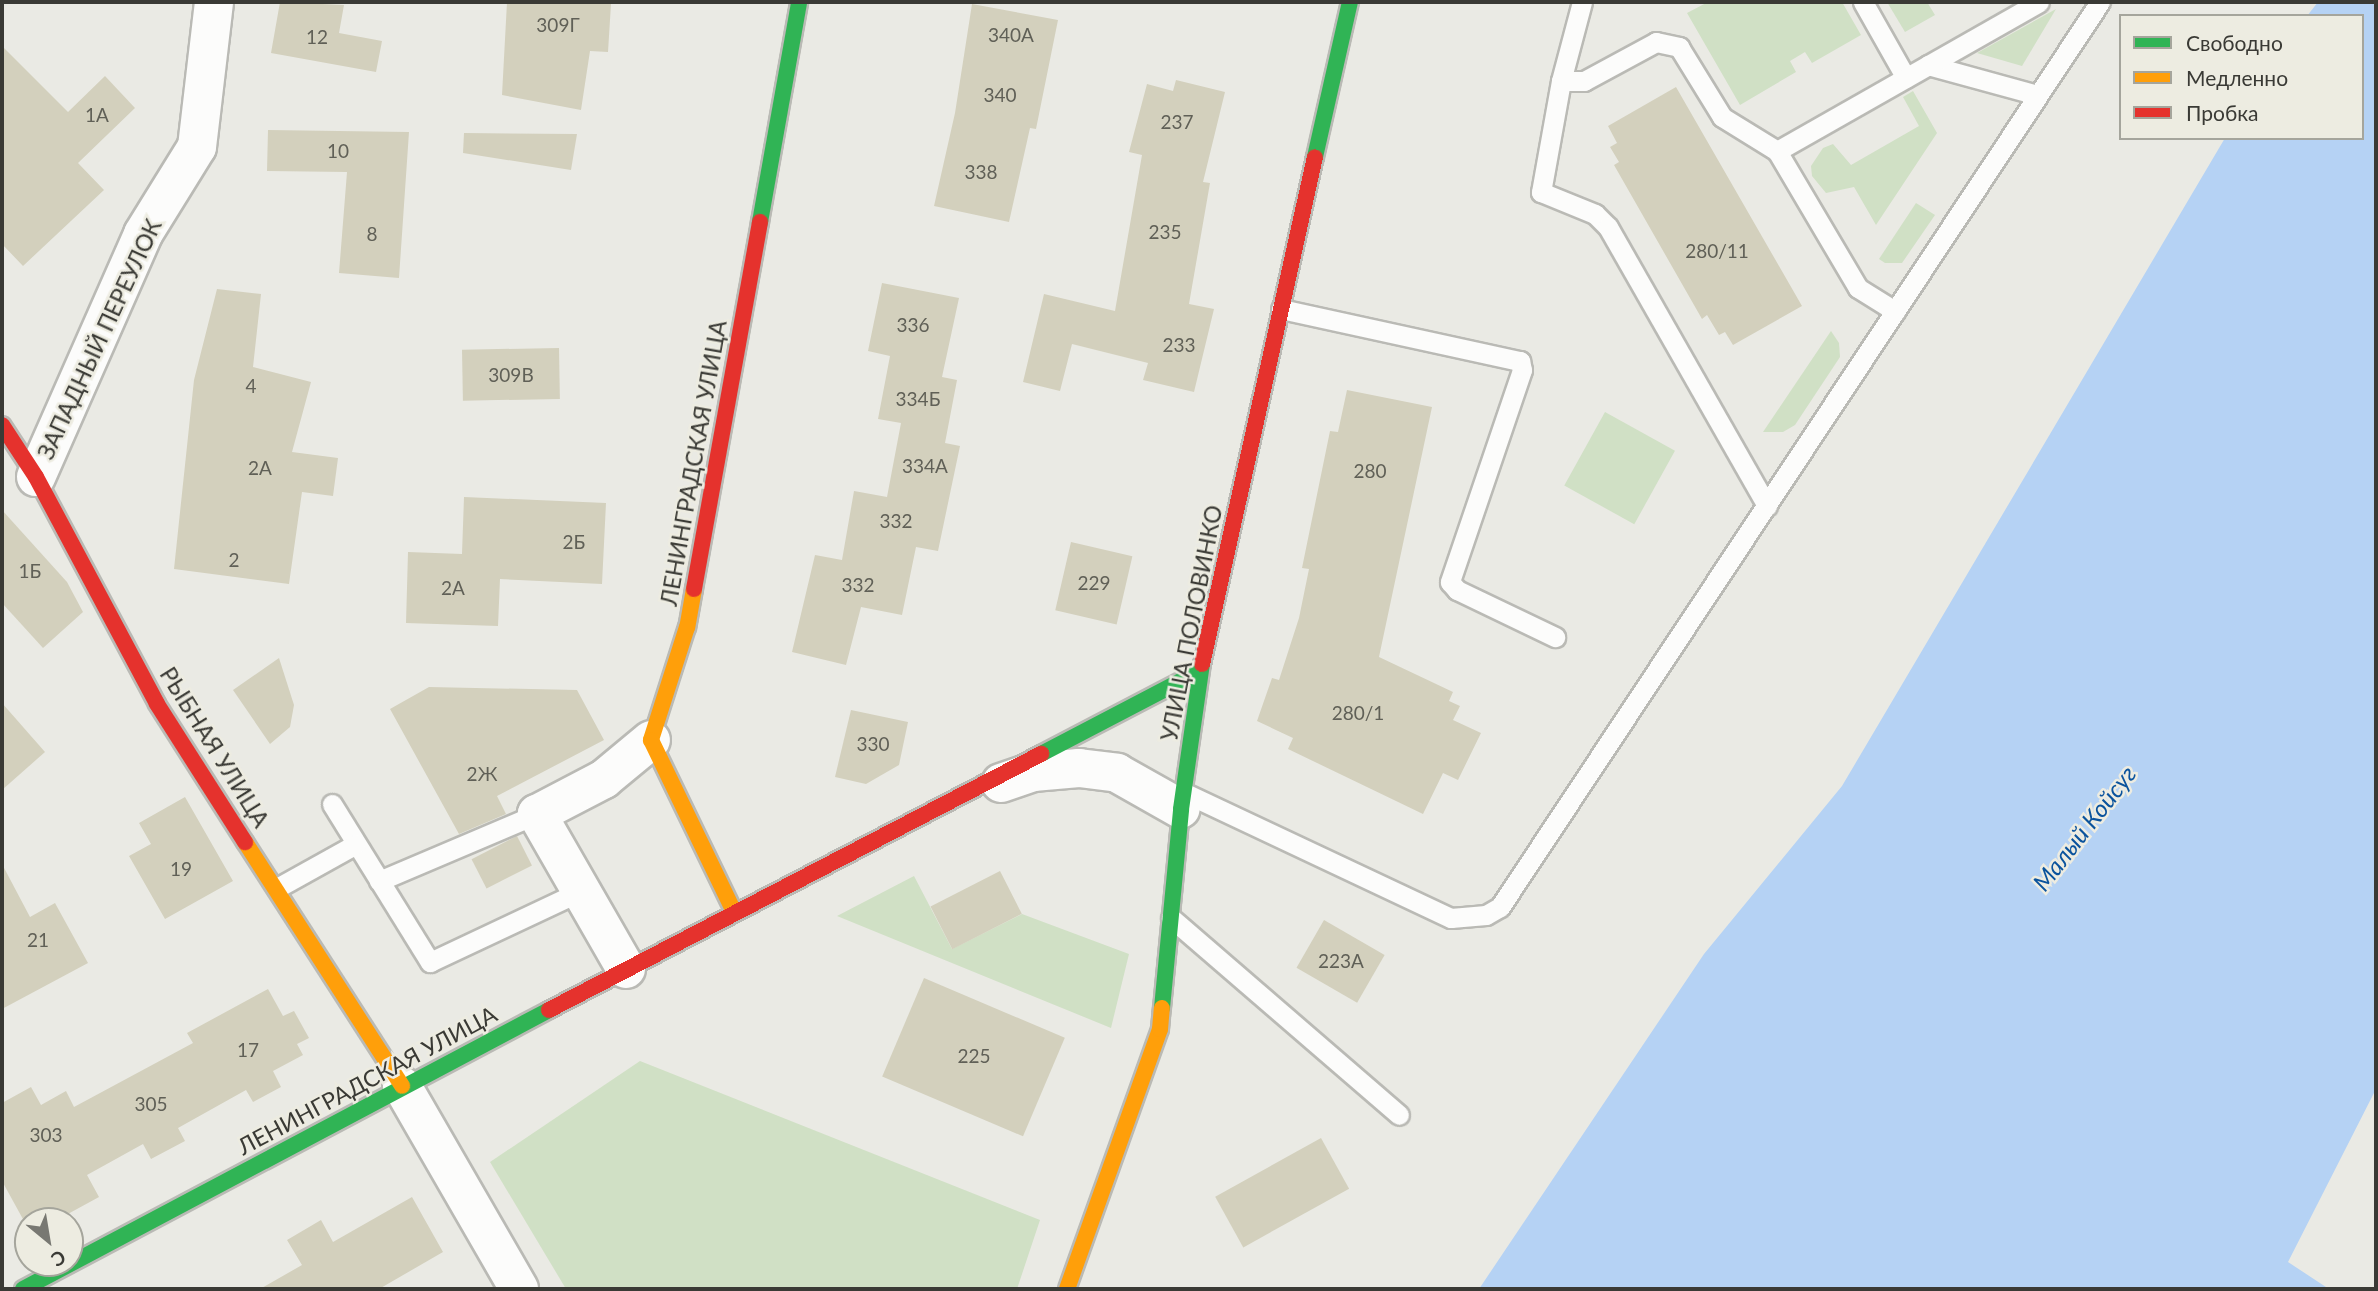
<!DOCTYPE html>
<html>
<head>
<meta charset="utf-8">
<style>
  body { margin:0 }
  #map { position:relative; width:2378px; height:1291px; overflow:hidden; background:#eaeae4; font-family:Lato,sans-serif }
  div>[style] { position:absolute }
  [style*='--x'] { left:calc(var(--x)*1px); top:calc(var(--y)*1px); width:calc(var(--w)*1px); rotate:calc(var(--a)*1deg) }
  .green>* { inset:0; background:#d0e0c5; transform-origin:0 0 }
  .water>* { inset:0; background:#b5d2f4 }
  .building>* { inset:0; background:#d3d0bd; transform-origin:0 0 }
  .roads { filter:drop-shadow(2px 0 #babab5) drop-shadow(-2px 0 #babab5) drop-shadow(0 2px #babab5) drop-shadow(0 -2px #babab5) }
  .lane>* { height:19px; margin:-9.5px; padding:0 9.5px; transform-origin:9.5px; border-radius:9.5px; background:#fcfcfb }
  .street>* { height:38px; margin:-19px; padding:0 19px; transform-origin:19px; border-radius:19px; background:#fcfcfb }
  .fast>* { height:16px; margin:-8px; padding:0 8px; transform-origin:8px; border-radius:8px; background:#30b455 }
  .slow>* { height:16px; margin:-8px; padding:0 8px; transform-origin:8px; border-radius:8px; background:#ff9f0a }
  .jam>* { height:16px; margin:-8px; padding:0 8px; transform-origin:8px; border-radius:8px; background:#e5322d }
  span { translate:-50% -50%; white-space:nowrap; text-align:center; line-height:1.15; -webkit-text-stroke:5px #edece1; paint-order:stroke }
  .number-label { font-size:19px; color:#606057 }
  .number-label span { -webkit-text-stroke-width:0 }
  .street-label { font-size:23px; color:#3a3a35 }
  .water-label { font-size:24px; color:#0a539d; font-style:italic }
  .frame { position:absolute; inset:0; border:4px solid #3a3a35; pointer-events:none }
  .legend { position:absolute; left:2119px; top:14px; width:245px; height:126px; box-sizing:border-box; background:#edece1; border:2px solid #a5a59c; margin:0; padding:9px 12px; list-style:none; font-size:21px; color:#3a3a35 }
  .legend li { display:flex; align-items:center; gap:14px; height:35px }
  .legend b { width:35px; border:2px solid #a5a59c }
  .north { position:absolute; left:14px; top:1207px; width:70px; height:70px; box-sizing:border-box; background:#edece1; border:2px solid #a5a59c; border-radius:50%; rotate:150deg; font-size:19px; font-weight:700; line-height:28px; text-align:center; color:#3a3a35 }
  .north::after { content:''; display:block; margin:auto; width:24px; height:32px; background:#787872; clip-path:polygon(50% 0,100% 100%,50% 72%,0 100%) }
</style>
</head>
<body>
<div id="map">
  <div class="green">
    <div style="clip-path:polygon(1708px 2px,1842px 2px,1861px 35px,1812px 63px,1805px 52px,1790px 61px,1796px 72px,1740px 105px,1687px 13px)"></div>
    <div style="clip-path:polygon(1887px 2px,1927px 2px,1935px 15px,1905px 32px)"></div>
    <div style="clip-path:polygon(2056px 9px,2022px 66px,1977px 53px)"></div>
    <div style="clip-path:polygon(1913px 91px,1937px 133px,1876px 225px,1854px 187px,1826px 193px,1812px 176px,1811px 166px,1823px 148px,1833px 144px,1851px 165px,1919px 126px,1903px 97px)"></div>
    <div style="clip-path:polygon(1916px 203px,1935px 215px,1902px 263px,1885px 263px,1879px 259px)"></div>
    <div style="clip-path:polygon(1831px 331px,1839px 343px,1840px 357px,1795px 425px,1783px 432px,1763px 432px)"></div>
    <div style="left:1605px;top:412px;width:80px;height:84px;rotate:29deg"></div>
    <div style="clip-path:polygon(914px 876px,952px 949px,1022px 914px,1129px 954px,1111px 1028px,837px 916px)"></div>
    <div style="clip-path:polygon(640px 1061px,1040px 1220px,1017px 1289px,566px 1289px,490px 1162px)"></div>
  </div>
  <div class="water">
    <div style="clip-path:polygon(2318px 2px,2376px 2px,2376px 1089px,2288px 1262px,2329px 1289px,1479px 1289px,1704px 954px,1842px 786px,2225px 138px,2362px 138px,2362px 16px,2307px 16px)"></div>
  </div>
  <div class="building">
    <div style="clip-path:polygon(280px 2px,344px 5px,339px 33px,382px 41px,376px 72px,271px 53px)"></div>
    <div style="clip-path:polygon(507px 2px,611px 4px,608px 52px,590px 51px,581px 110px,502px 95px)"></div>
    <div style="clip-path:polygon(972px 4px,1058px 20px,1036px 129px,1030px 128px,1009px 222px,934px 206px,955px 113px)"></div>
    <div style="clip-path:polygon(2px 46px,68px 112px,105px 76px,135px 108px,78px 163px,104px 190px,23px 266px,2px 244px)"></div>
    <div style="clip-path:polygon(1176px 80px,1225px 92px,1203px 182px,1210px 183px,1189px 304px,1214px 309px,1194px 392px,1143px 380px,1148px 363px,1072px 344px,1060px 391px,1023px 382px,1044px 294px,1115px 311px,1142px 155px,1129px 152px,1147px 84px,1173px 91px)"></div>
    <div style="clip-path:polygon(1676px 87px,1802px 306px,1733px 345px,1725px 332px,1719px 335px,1707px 315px,1702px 319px,1614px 165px,1619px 162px,1610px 147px,1617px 143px,1608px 126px)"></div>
    <div style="clip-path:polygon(268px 130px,409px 132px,399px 278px,339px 273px,347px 172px,267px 171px)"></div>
    <div style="clip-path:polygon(464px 133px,577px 134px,571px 170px,463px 153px)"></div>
    <div style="clip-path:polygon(882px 283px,959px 298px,942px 377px,957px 380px,945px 443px,960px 446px,938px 551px,916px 547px,902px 615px,861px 607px,846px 665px,792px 652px,815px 555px,842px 560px,854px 491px,887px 497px,901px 423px,878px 419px,890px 356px,868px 351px)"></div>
    <div style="clip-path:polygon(217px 289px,261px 294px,253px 367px,311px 382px,292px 452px,338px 458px,333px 496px,302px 492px,289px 584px,174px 569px,194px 380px)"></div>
    <div style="left:559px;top:348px;width:51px;height:97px;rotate:89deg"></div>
    <div style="clip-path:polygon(1347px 390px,1432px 407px,1379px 657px,1453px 692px,1449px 701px,1460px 706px,1453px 720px,1481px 733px,1458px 780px,1443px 773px,1423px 814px,1288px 749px,1293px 738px,1257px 721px,1272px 678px,1279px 680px,1299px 618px,1309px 569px,1302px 568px,1330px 431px,1338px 432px)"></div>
    <div style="clip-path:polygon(464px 497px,606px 503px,602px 584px,500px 579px,498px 626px,406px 623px,408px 552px,462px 554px)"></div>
    <div style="clip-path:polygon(2px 510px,67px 582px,83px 612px,43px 648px,2px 603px)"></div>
    <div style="left:1071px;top:542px;width:63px;height:70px;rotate:13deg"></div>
    <div style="clip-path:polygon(279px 658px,294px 705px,290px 727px,270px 744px,233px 690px)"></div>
    <div style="clip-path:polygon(429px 687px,577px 690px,604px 740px,497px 796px,506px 814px,459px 834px,390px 709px)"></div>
    <div style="clip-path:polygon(2px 703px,45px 752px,2px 790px)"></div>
    <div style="clip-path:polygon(851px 710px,908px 722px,899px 765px,866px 784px,835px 777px)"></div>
    <div style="clip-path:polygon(185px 797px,233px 881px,165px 919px,129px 856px,151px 844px,139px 823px)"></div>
    <div style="left:517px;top:836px;width:33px;height:51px;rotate:63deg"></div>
    <div style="clip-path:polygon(2px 864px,30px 917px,55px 903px,88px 963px,2px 1009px)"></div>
    <div style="left:1000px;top:871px;width:48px;height:78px;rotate:63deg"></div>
    <div style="left:1324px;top:920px;width:70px;height:55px;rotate:30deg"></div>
    <div style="left:924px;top:978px;width:153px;height:107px;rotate:23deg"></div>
    <div style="clip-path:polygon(268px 989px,283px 1016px,294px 1011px,309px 1038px,297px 1044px,303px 1055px,273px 1071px,281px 1087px,253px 1102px,246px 1090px,178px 1128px,185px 1141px,151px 1159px,143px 1144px,87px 1175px,99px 1197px,55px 1221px,24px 1221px,2px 1181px,2px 1103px,31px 1087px,41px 1105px,66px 1091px,74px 1107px,193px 1043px,187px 1033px)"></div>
    <div style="left:1321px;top:1138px;width:58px;height:121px;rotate:61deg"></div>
    <div style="clip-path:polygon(412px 1197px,443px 1252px,379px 1289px,260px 1289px,302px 1265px,287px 1240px,321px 1220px,333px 1242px)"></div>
  </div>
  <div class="roads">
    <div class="lane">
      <div style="--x:1582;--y:2;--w:82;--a:104.9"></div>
      <div style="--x:1561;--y:81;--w:113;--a:100.2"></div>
      <div style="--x:1541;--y:192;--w:58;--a:22.2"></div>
      <div style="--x:1595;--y:214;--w:18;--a:45"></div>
      <div style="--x:1608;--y:227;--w:321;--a:60.3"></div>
      <div style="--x:1863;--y:2;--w:87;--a:60.5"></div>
      <div style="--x:1928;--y:65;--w:114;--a:15.3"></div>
      <div style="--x:1561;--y:81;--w:23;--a:0"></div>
      <div style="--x:1584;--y:81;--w:82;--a:-28.4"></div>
      <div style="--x:1656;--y:42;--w:24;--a:12"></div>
      <div style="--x:1679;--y:47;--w:82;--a:58.4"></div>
      <div style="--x:1722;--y:117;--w:65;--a:31.7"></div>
      <div style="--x:1777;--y:151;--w:159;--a:59.4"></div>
      <div style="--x:1858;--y:288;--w:44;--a:31.9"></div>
      <div style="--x:1777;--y:151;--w:301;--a:-29.6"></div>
      <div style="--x:1281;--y:309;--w:245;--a:12.3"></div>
      <div style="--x:1520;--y:361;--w:9;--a:77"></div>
      <div style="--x:1522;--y:370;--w:224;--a:108.8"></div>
      <div style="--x:1450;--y:582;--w:11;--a:49"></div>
      <div style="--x:1457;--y:590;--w:109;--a:25.6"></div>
      <div style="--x:1183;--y:792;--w:296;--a:25.2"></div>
      <div style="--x:1451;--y:918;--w:35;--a:-5"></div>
      <div style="--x:1486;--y:915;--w:16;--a:-30"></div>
      <div style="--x:1500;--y:907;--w:1086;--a:-56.46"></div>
      <div style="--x:332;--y:804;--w:186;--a:58.2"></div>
      <div style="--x:430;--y:962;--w:167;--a:-25.2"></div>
      <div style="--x:379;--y:881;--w:172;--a:-23"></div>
      <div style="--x:277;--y:888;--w:90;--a:-29.1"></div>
      <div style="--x:1171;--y:918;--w:301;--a:40.8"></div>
    </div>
    <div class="street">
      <div style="--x:36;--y:477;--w:266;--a:-66.2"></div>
      <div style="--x:143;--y:234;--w:102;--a:-58.2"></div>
      <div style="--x:197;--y:147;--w:146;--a:-83.3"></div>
      <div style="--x:1001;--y:783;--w:34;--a:-19"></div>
      <div style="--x:1033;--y:772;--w:46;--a:-5"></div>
      <div style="--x:1079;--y:768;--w:38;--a:7"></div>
      <div style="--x:1117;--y:773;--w:73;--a:29.4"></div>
      <div style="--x:626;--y:969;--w:179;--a:-119.9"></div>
      <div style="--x:537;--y:814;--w:76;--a:-27.6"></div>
      <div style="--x:604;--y:779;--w:61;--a:-39.7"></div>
      <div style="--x:402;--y:1086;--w:234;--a:60"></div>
    </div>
    <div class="fast">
      <div style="--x:1315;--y:157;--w:159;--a:-77.3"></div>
      <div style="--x:760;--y:222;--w:223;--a:-79.9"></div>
      <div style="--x:1041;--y:754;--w:179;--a:-27.6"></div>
      <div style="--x:1162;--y:1008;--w:200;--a:-84.5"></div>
      <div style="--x:1181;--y:809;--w:147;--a:-81.8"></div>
      <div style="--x:23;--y:1289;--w:595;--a:-27.94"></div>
    </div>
    <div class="slow">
      <div style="--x:694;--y:589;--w:39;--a:100"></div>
      <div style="--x:687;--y:627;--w:119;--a:107.7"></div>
      <div style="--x:651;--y:740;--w:191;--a:64.2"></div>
      <div style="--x:245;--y:842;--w:290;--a:57.2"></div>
      <div style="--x:1067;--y:1289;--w:276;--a:-70.3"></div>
      <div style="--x:1160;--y:1029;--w:21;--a:-85"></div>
    </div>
    <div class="jam">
      <div style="--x:2;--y:425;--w:62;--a:56.8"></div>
      <div style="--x:36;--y:477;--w:257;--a:61.9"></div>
      <div style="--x:157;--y:704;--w:164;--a:57.5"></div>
      <div style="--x:694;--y:589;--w:373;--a:-79.8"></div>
      <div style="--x:1202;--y:664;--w:519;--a:-77.44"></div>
      <div style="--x:549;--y:1010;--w:555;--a:-27.49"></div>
    </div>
  </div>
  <div class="number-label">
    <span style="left:558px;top:25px">309Г</span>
    <span style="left:1011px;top:35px">340А</span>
    <span style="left:317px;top:37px">12</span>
    <span style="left:1000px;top:95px">340</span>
    <span style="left:97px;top:115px">1А</span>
    <span style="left:1177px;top:122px">237</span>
    <span style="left:338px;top:151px">10</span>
    <span style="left:981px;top:172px">338</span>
    <span style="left:1165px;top:232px">235</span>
    <span style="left:372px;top:234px">8</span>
    <span style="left:1717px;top:251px">280/11</span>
    <span style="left:913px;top:325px">336</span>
    <span style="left:1179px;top:345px">233</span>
    <span style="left:511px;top:375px">309В</span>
    <span style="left:251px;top:386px">4</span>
    <span style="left:918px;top:399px">334Б</span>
    <span style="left:925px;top:466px">334А</span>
    <span style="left:260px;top:468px">2А</span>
    <span style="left:1370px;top:471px">280</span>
    <span style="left:896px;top:521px">332</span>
    <span style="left:574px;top:542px">2Б</span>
    <span style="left:234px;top:560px">2</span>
    <span style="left:30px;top:571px">1Б</span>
    <span style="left:1094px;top:583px">229</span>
    <span style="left:858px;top:585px">332</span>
    <span style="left:453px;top:588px">2А</span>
    <span style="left:1358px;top:713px">280/1</span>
    <span style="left:873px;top:744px">330</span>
    <span style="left:482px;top:774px">2Ж</span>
    <span style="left:181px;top:869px">19</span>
    <span style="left:38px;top:940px">21</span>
    <span style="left:1341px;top:961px">223А</span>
    <span style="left:248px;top:1050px">17</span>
    <span style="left:974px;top:1056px">225</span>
    <span style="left:151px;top:1104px">305</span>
    <span style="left:46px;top:1135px">303</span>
  </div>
  <div class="street-label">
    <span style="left:99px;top:339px;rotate:-65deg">ЗАПАДНЫЙ ПЕРЕУЛОК</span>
    <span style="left:693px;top:463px;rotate:-80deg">ЛЕНИНГРАДСКАЯ УЛИЦА</span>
    <span style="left:1191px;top:623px;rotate:-79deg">УЛИЦА ПОЛОВИНКО</span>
    <span style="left:215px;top:747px;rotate:58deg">РЫБНАЯ УЛИЦА</span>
    <span style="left:367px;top:1080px;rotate:-28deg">ЛЕНИНГРАДСКАЯ УЛИЦА</span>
  </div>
  <div class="water-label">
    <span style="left:2084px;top:828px;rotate:-52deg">Малый Койсуг</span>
  </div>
  <div class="frame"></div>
  <ul class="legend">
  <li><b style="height:9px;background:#30b455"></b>Свободно</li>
  <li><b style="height:9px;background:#ff9f0a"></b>Медленно</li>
  <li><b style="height:9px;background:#e5322d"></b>Пробка</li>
  </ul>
  <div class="north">С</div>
</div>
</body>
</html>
